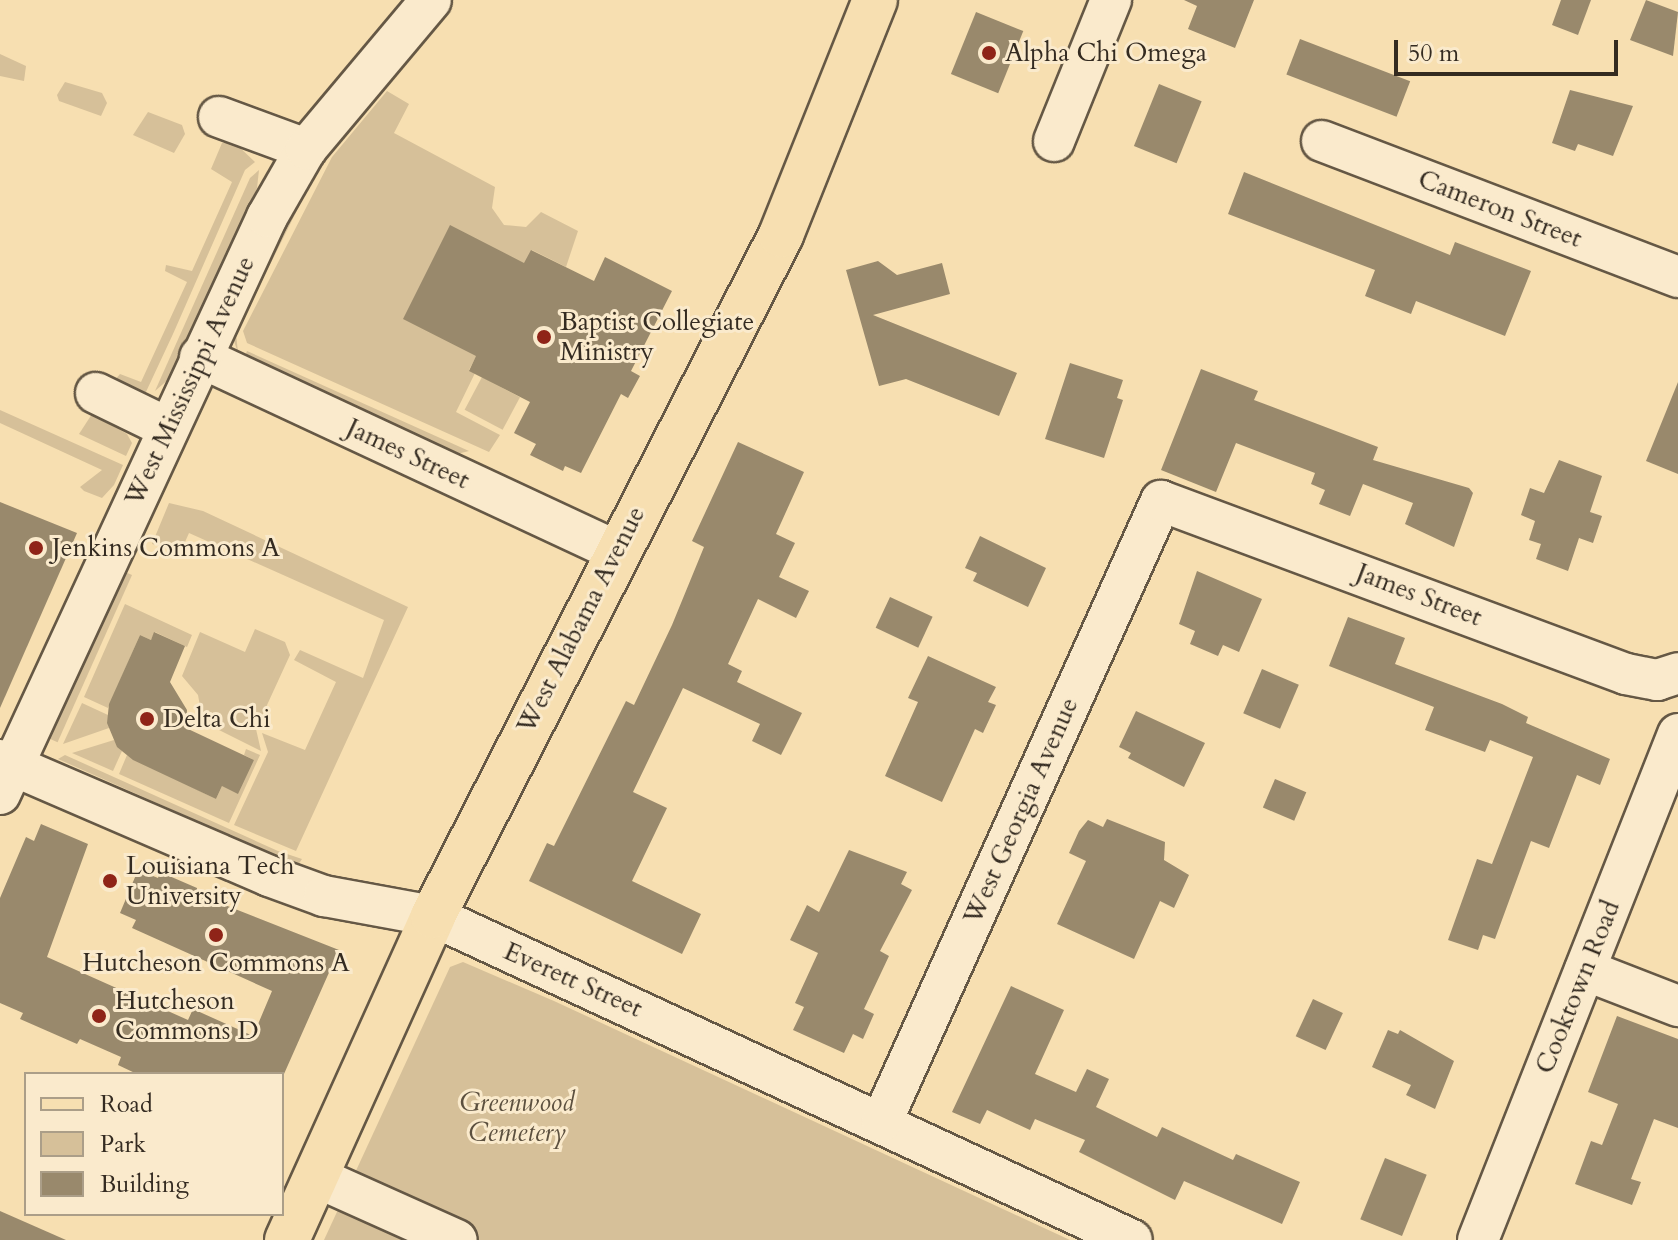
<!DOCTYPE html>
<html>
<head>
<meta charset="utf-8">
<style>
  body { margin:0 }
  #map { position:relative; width:1678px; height:1240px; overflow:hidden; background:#f7dfb1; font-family:Cardo,serif }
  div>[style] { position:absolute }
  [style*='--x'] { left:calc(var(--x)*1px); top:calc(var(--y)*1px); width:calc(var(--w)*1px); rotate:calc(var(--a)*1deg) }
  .green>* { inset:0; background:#d6c099; transform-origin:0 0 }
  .building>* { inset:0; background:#99896c; transform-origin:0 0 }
  .roads { filter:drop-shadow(2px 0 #655845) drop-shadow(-2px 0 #655845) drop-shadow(0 2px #655845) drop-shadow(0 -2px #655845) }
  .minor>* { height:40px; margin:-20px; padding:0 20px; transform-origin:20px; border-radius:20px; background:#faeacc }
  .major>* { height:44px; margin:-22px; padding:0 22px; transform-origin:22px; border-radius:22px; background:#f7dfb1 }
  .dots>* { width:22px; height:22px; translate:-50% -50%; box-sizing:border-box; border:4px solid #faeacc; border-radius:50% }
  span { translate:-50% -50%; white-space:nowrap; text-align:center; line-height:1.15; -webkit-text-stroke:6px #faeacc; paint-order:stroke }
  .poi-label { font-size:26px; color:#342b21 }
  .left { translate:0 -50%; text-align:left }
  .street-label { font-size:26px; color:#342b21 }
  .park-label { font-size:26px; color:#5c503f; font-style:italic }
  .legend { position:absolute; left:24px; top:1072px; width:260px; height:144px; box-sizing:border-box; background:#faeacc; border:2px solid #ab9e88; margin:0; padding:10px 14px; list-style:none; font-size:24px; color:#342b21 }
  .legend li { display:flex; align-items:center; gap:16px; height:40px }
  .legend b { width:40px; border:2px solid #ab9e88 }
  .scale { position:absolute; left:1394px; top:40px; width:224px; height:36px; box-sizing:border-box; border:4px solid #342b21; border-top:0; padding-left:10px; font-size:24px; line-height:28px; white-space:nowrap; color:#342b21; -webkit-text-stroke:6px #faeacc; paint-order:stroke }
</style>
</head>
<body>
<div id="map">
  <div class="green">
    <div style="clip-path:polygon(0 54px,26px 66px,24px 81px,0 76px)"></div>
    <div style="clip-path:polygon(65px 82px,102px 93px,107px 103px,101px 116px,59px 101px,57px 95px)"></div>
    <div style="clip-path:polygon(387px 91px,409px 104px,394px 133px,495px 187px,492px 208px,504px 225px,526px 227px,541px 212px,578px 231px,566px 267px,532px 250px,469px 370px,475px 373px,456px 412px,500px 435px,489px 452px,247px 343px,243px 331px,332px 157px)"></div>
    <div style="clip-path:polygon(148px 112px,182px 125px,185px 134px,174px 153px,133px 135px)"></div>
    <div style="clip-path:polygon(222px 143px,235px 143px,255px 162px,245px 170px,173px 334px,145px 394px,139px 395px,114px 381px,120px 374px,141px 382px,187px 282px,165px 271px,166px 265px,192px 271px,232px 182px,211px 169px)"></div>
    <div style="clip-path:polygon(325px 154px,236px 333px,238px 353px,232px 335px,267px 255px)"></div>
    <div style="clip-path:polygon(259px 170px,257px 188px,192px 333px,170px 378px,155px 391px,250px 178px)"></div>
    <div style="clip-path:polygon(247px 351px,469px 451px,449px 456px,244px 359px)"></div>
    <div style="left:482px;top:377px;width:43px;height:37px;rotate:28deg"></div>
    <div style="clip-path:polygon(0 410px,123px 465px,114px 485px,102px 498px,84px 491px,80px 487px,102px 470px,0 423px)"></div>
    <div style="clip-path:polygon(92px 414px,127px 434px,132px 443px,126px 456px,79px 434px)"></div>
    <div style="clip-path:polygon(169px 503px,203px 511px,408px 607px,296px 851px,234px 825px,268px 752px,262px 733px,305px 750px,336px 682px,294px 660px,300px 650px,363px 678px,384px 620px,189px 533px,181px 551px,152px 544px)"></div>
    <div style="left:132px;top:575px;width:183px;height:13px;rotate:114deg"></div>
    <div style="clip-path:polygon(125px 604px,192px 635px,187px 647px,155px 632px,151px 640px,140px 635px,108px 708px,84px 697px)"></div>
    <div style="clip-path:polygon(255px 629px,285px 642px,290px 655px,256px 729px,261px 751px,217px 729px,204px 729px,198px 695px,182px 676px,200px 632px,245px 652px)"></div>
    <div style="clip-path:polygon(82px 703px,108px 715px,109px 728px,63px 744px)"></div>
    <div style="clip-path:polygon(114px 740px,122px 751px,113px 771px,72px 753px)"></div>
    <div style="clip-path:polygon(246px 749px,260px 755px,229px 823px,119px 774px,127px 755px,216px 799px,222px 786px,254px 760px,244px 755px)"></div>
    <div style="clip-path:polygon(65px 755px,278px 851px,302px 859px,298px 865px,283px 859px,58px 759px)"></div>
    <div style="clip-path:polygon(463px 962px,554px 1001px,1070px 1240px,324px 1240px,450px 967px)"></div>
  </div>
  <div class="building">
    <div style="clip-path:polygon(1184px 0,1254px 0,1235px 48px,1188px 29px,1197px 6px)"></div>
    <div style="clip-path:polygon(1561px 0,1591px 0,1578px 35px,1552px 25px)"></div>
    <div style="clip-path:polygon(1646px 0,1678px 12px,1673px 56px,1630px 40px)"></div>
    <div style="left:976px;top:12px;width:51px;height:67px;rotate:22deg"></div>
    <div style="left:1300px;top:39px;width:118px;height:38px;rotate:21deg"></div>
    <div style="left:1159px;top:84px;width:46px;height:67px;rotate:22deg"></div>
    <div style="clip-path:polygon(1570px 90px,1633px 106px,1613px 156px,1578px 144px,1575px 151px,1552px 143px)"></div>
    <div style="clip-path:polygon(1244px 172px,1450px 255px,1455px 242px,1531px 271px,1505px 336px,1416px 301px,1411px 314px,1365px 296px,1375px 270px,1228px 214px)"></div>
    <div style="clip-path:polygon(450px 225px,524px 263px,531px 250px,594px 281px,605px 257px,672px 291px,631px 371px,640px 376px,628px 398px,621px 394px,581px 473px,565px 466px,563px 471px,530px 455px,536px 444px,514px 433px,530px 402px,469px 371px,476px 356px,403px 319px)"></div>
    <div style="clip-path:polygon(878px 261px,897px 275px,942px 263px,950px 294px,873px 315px,1017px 373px,999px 416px,906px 379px,879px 386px,846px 270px)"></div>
    <div style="clip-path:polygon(1070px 363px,1123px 380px,1117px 398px,1123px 400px,1104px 458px,1045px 439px)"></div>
    <div style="clip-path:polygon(1201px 369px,1258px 391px,1254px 400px,1378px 447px,1373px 460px,1469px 488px,1473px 493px,1454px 547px,1405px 524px,1413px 503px,1363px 484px,1350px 516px,1319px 504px,1325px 490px,1311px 484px,1315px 473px,1236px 443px,1216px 492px,1161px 470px)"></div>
    <div style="clip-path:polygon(1678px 382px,1678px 474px,1646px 461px)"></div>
    <div style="clip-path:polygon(738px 442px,804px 472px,776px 534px,795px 543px,779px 577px,809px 591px,796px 618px,758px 599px,728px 664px,742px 671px,737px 682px,802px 713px,781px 755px,752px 741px,760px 724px,683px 688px,633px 792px,667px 808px,632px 881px,701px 914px,682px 954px,529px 881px,547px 843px,554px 846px,626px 701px,634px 705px,672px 625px,704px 547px,692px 541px)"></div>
    <div style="clip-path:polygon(1559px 460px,1602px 476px,1590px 512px,1602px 516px,1593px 543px,1579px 538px,1568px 571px,1536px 559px,1541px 544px,1529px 540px,1535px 521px,1521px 515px,1530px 488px,1544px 493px)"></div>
    <div style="clip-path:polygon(0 502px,77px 533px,0 708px)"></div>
    <div style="clip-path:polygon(980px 536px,1046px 568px,1028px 607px,973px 581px,977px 573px,965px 568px)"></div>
    <div style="clip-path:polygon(1197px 571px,1262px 599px,1239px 652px,1223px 645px,1218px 656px,1190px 644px,1195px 631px,1179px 624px)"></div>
    <div style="left:890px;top:597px;width:47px;height:34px;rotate:25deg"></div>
    <div style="clip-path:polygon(1348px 617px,1405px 638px,1395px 664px,1502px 704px,1528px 717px,1526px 723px,1610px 759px,1600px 785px,1577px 775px,1549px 848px,1531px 841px,1495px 939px,1483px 935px,1478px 950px,1448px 940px,1477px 859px,1492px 864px,1533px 757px,1490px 740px,1485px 752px,1425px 730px,1434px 707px,1329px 666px)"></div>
    <div style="clip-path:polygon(154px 632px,185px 646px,170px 682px,187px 710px,186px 728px,254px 760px,238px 794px,222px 786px,216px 799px,133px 760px,117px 747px,107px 723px,109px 704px,140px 635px,151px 640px)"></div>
    <div style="clip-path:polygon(928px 656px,996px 687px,988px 702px,996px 705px,983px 733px,975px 729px,942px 802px,885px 776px,918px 702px,908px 698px)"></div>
    <div style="left:1262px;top:669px;width:40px;height:48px;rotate:23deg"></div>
    <div style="clip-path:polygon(1136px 711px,1205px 743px,1184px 787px,1128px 758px,1131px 753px,1119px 747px)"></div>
    <div style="left:1275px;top:779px;width:34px;height:31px;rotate:23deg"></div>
    <div style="clip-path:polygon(1107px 819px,1165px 842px,1164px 860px,1189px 875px,1174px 908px,1160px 901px,1134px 959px,1057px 924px,1086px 861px,1069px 853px,1079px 831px,1088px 820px,1103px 827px)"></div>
    <div style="clip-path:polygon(41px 824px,88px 844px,47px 957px,188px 1020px,193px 1009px,253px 1036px,272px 991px,132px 928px,136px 920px,120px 913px,138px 870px,158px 878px,160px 872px,197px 888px,197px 894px,339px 950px,284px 1074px,137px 1074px,118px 1065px,121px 1057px,80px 1039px,77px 1044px,20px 1019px,23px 1013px,0 1003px,0 898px,26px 837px,34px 841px)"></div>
    <div style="clip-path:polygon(849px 850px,907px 872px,901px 884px,912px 890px,880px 951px,889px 956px,864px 1009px,874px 1014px,863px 1039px,853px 1034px,844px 1053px,793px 1030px,804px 1007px,795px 1003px,818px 953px,790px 940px,807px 905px,819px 912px)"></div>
    <div style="clip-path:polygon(1011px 986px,1064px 1010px,1035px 1074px,1076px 1092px,1087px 1069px,1109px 1079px,1096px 1107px,1157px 1137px,1162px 1127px,1233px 1160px,1236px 1154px,1300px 1182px,1282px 1224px,1184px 1181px,1175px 1200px,1079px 1152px,1085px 1140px,1035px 1119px,1030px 1130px,987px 1110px,980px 1124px,952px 1112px)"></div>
    <div style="left:1313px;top:999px;width:33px;height:41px;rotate:25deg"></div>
    <div style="clip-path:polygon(1617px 1016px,1678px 1039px,1678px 1128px,1654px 1119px,1631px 1179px,1641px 1182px,1632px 1205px,1575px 1184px,1591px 1141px,1602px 1145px,1618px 1104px,1588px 1092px)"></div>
    <div style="clip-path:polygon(1388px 1030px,1398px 1034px,1400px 1030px,1454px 1061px,1435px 1109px,1406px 1095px,1411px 1085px,1372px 1067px)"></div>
    <div style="left:1385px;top:1158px;width:45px;height:66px;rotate:22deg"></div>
    <div style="clip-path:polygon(0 1211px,66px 1240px,0 1240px)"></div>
  </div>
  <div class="roads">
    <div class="minor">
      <div style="--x:219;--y:117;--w:93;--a:20.2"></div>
      <div style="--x:1054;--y:141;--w:152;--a:-68"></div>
      <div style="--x:1322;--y:141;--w:381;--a:20.9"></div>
      <div style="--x:200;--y:357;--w:459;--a:25"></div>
      <div style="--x:96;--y:393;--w:80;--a:25.9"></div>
      <div style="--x:0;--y:760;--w:293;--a:23.3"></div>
      <div style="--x:269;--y:876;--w:59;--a:20"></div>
      <div style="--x:324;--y:896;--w:111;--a:10.4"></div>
      <div style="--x:433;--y:916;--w:770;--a:24.87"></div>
      <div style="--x:0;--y:794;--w:636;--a:-65.17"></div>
      <div style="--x:267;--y:217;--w:78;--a:-60.2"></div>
      <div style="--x:306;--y:149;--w:194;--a:-50"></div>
      <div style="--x:1585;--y:970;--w:100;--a:21.2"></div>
      <div style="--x:882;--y:1121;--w:680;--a:-65.77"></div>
      <div style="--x:1161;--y:501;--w:496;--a:20.4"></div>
      <div style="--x:1626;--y:674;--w:32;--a:11"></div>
      <div style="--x:1657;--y:680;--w:22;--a:-18"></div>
      <div style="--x:316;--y:1177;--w:154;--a:24.1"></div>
      <div style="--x:1478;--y:1240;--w:544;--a:-68.43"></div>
    </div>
    <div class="major">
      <div style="--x:287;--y:1240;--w:355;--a:-65.7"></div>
      <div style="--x:433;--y:916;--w:765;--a:-62.93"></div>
      <div style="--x:781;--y:235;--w:253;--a:-68.2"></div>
    </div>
  </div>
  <div class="dots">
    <div style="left:989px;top:53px;background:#8f2418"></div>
    <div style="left:544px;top:337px;background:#8f2418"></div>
    <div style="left:36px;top:548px;background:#8f2418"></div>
    <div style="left:147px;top:719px;background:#8f2418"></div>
    <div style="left:110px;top:881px;background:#8f2418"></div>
    <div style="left:216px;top:935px;background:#8f2418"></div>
    <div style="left:99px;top:1016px;background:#8f2418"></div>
  </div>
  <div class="poi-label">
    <span class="left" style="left:1005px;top:53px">Alpha Chi Omega</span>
    <span class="left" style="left:560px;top:337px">Baptist Collegiate<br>Ministry</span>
    <span class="left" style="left:52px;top:548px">Jenkins Commons A</span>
    <span class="left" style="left:163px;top:719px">Delta Chi</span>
    <span class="left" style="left:126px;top:881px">Louisiana Tech<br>University</span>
    <span style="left:216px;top:963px">Hutcheson Commons A</span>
    <span class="left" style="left:115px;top:1016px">Hutcheson<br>Commons D</span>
  </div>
  <div class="street-label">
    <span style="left:1500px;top:209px;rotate:21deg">Cameron Street</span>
    <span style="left:190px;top:381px;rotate:-65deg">West Mississippi Avenue</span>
    <span style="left:408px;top:454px;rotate:25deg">James Street</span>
    <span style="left:1419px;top:595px;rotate:21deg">James Street</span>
    <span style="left:581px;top:620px;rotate:-63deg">West Alabama Avenue</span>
    <span style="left:1021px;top:811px;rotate:-66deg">West Georgia Avenue</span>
    <span style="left:573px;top:980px;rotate:24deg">Everett Street</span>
    <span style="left:1578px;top:987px;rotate:-68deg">Cooktown Road</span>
  </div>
  <div class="park-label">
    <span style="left:517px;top:1118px">Greenwood<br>Cemetery</span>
  </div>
  <ul class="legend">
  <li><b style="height:10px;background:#f7dfb1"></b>Road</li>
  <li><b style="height:22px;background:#d6c099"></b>Park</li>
  <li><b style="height:22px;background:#99896c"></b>Building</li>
  </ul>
  <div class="scale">50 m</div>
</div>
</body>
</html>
